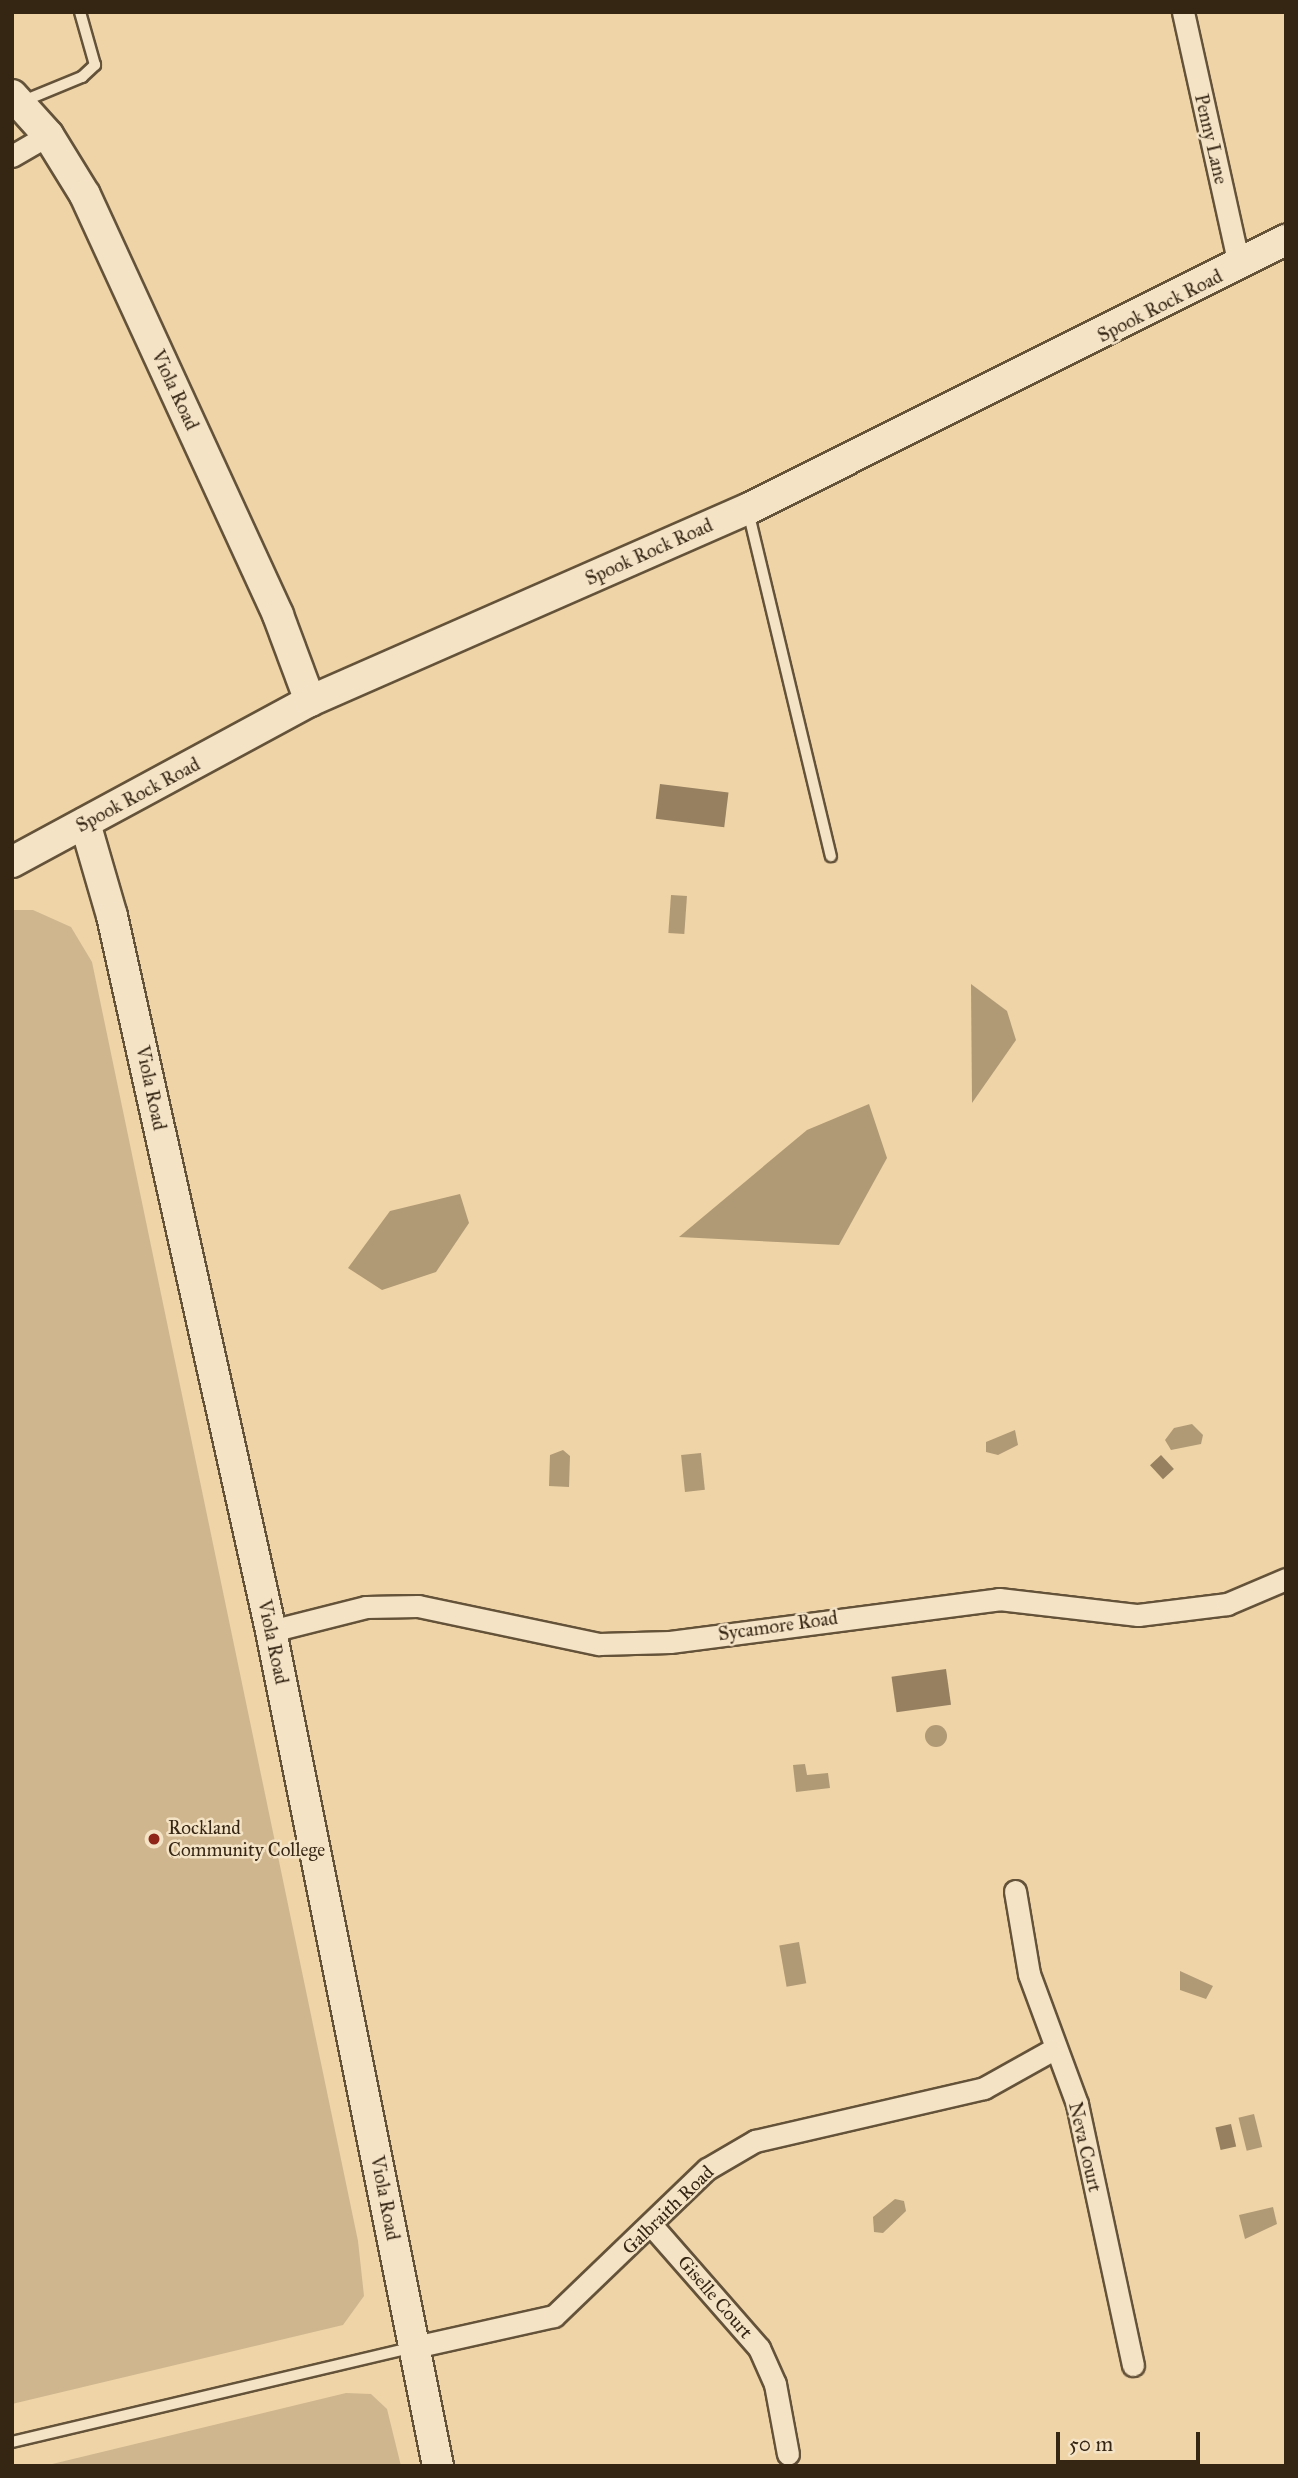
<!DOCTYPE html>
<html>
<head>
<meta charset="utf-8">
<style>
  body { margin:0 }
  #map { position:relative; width:1298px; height:2478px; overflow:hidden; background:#efd4a7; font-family:"IM FELL Great Primer",serif }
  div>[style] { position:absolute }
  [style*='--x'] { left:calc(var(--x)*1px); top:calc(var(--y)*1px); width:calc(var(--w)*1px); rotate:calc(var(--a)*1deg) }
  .green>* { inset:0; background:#cfb68e }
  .water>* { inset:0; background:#b09975; transform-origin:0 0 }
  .round { border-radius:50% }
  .building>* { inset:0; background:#968060; transform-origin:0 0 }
  .roads { filter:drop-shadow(2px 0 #645239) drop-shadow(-2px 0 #645239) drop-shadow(0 2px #645239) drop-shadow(0 -2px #645239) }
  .lane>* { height:10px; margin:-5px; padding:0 5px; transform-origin:5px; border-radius:5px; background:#f5e3c6 }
  .street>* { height:21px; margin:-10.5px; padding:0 10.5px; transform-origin:10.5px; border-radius:10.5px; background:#f5e3c6 }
  .secondary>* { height:30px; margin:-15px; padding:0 15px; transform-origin:15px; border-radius:15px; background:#f5e3c6 }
  .dots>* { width:19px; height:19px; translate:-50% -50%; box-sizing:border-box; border:4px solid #f5e3c6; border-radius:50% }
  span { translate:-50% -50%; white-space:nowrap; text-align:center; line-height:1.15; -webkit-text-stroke:5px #f5e3c6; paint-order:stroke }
  .street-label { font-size:19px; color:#352614 }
  .poi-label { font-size:19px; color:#352614 }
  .left { translate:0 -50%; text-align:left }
  .frame { position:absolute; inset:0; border:14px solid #352614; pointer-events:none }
  .scale { position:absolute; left:1056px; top:2432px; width:144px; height:32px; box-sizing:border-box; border:4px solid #352614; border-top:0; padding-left:9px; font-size:21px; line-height:24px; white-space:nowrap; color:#352614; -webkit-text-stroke:5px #f5e3c6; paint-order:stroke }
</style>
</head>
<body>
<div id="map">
  <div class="green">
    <div style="clip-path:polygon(12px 910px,33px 910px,71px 927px,92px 962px,358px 2241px,364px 2296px,343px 2325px,12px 2404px)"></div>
    <div style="clip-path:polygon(346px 2393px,371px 2394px,387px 2409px,401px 2466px,44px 2466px)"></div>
  </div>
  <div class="water">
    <div style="left:671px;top:895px;width:16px;height:38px;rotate:4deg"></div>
    <div style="clip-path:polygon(971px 984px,1007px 1011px,1016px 1040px,972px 1103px)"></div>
    <div style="clip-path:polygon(869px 1104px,887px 1158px,839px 1245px,679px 1237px,807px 1130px)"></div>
    <div style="clip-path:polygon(460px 1194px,469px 1223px,436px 1272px,382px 1290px,348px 1268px,390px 1211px)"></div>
    <div style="clip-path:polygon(1192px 1424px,1203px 1435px,1201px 1444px,1171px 1450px,1165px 1440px,1174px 1428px)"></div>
    <div style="clip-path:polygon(1015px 1430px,1018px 1445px,998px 1455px,986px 1452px,986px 1442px)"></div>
    <div style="clip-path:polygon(563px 1450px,570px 1456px,569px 1487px,549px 1486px,550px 1455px)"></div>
    <div style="left:701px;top:1453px;width:37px;height:20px;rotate:84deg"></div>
    <div class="round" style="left:925px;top:1725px;width:22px;height:22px"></div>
    <div style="clip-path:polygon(805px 1764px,807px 1775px,828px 1773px,830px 1788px,796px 1792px,793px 1765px)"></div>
    <div style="left:799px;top:1942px;width:42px;height:20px;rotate:80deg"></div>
    <div style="clip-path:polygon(1180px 1971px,1213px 1986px,1206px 1999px,1180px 1990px)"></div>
    <div style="left:1254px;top:2114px;width:34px;height:16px;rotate:76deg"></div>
    <div style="clip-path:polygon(895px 2199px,904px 2201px,906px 2211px,883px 2233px,874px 2232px,873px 2217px)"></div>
    <div style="clip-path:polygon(1273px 2207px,1277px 2224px,1245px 2239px,1239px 2215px)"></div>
  </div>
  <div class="building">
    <div style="left:660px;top:784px;width:69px;height:35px;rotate:7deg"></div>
    <div style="left:1161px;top:1455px;width:19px;height:15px;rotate:47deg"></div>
    <div style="left:946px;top:1669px;width:36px;height:55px;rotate:82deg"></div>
    <div style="left:1231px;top:2124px;width:23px;height:16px;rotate:77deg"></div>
  </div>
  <div class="roads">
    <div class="lane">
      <div style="--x:21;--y:102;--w:66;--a:-22.3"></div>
      <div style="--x:82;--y:77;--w:18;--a:-43"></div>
      <div style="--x:95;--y:65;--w:55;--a:-105.8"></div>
      <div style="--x:748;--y:511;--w:355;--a:76.5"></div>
      <div style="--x:12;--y:2442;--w:410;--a:-13.3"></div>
    </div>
    <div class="street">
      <div style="--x:1183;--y:12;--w:259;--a:77.5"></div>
      <div style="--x:12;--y:156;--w:42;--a:-30.3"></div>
      <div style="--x:271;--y:1631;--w:98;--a:-14.2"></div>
      <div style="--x:366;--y:1607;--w:52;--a:-1.1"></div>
      <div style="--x:418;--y:1606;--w:185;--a:11.9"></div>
      <div style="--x:599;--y:1644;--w:71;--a:-1.6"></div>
      <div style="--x:670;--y:1642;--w:332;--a:-7.4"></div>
      <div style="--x:999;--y:1599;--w:140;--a:6.6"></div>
      <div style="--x:1138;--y:1615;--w:90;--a:-7"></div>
      <div style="--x:1227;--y:1604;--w:64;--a:-23"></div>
      <div style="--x:1015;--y:1891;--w:84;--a:80.4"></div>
      <div style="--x:1029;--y:1974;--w:139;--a:69.7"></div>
      <div style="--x:1077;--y:2104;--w:267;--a:77.9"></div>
      <div style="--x:653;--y:2227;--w:161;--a:48.8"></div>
      <div style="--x:759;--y:2348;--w:39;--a:66"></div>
      <div style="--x:775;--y:2384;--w:71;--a:79.5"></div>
      <div style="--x:415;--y:2347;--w:142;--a:-12.6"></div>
      <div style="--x:554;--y:2316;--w:212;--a:-43.9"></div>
      <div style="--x:707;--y:2169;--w:56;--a:-30.3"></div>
      <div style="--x:755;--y:2141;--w:235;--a:-13"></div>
      <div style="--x:984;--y:2088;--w:78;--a:-29.2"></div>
    </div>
    <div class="secondary">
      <div style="--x:12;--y:95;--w:54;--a:48"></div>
      <div style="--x:48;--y:135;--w:70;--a:58.3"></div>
      <div style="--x:85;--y:195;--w:462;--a:65.3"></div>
      <div style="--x:278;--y:615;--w:92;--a:69.6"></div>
      <div style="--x:85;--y:823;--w:97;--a:73.8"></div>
      <div style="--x:112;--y:916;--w:732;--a:77.46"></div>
      <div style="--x:271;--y:1631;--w:852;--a:78.69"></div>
      <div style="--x:12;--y:862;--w:339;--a:-28.4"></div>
      <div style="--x:310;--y:701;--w:478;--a:-23.7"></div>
      <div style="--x:748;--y:509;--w:602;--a:-26.57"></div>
    </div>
  </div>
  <div class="dots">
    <div style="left:154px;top:1839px;background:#8f2418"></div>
  </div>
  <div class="street-label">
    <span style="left:1211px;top:139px;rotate:77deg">Penny Lane</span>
    <span style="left:1160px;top:306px;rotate:-27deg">Spook Rock Road</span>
    <span style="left:175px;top:390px;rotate:65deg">Viola Road</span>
    <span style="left:649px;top:552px;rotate:-24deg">Spook Rock Road</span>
    <span style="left:138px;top:795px;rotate:-28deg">Spook Rock Road</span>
    <span style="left:151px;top:1088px;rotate:78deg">Viola Road</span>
    <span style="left:778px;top:1626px;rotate:-8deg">Sycamore Road</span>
    <span style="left:273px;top:1642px;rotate:78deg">Viola Road</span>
    <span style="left:1085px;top:2147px;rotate:77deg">Neva Court</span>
    <span style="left:385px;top:2198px;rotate:79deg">Viola Road</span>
    <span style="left:668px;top:2210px;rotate:-44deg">Galbraith Road</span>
    <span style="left:715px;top:2297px;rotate:49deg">Giselle Court</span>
  </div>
  <div class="poi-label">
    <span class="left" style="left:168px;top:1839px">Rockland<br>Community College</span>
  </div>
  <div class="frame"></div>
  <div class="scale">50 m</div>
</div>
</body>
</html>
